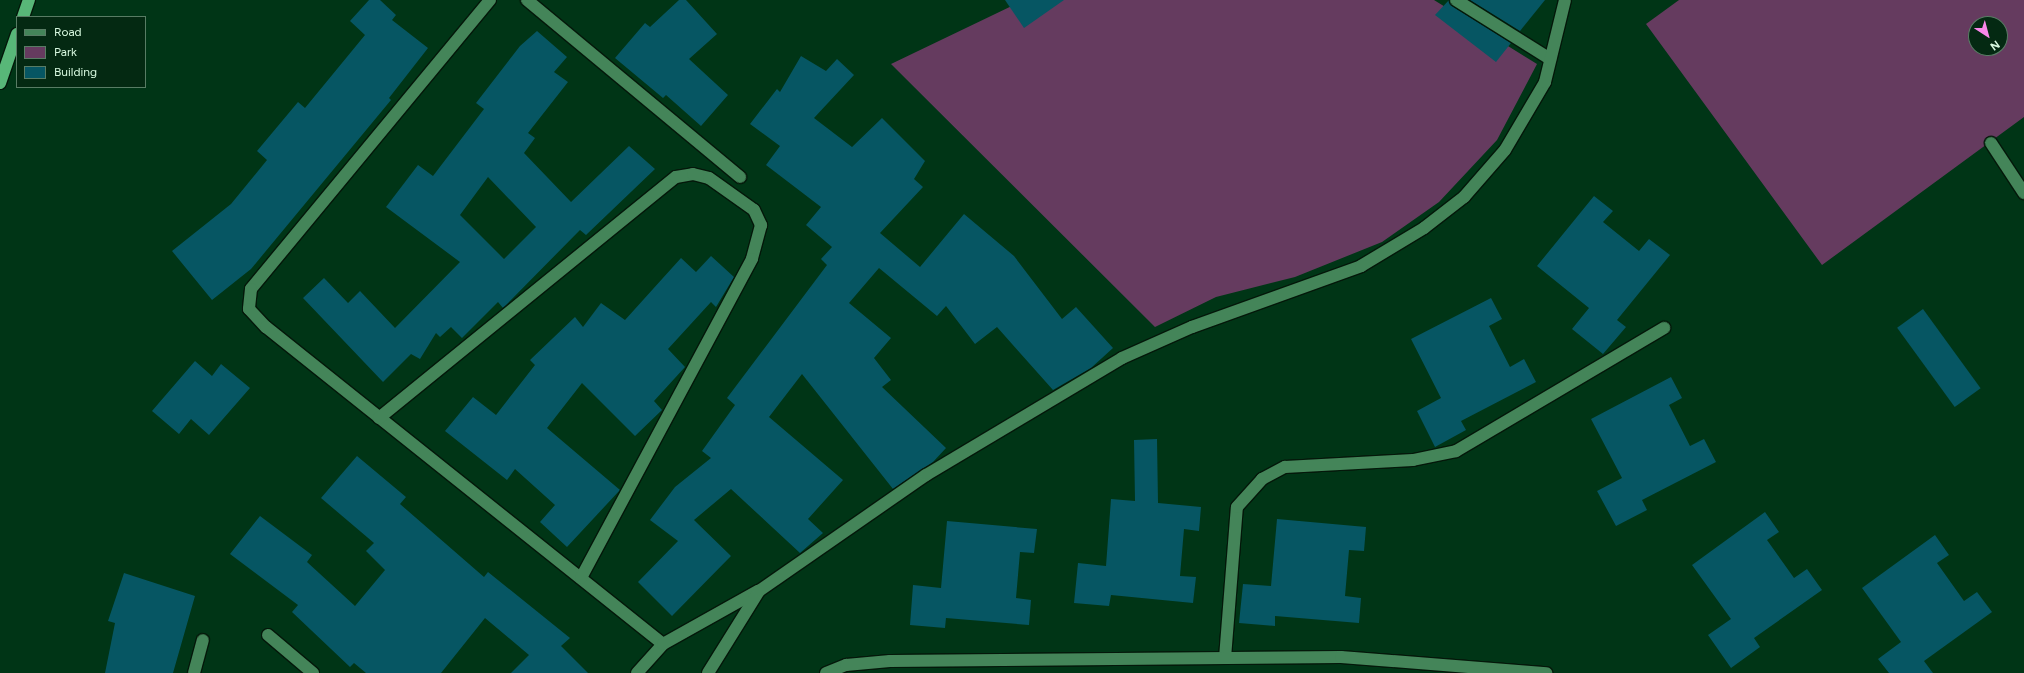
<!DOCTYPE html>
<html>
<head>
<meta charset="utf-8">
<style>
  body { margin:0 }
  #map { position:relative; width:2024px; height:673px; overflow:hidden; background:#003516; font-family:Figtree,sans-serif }
  div>[style] { position:absolute }
  [style*='--x'] { left:calc(var(--x)*1px); top:calc(var(--y)*1px); width:calc(var(--w)*1px); rotate:calc(var(--a)*1deg) }
  .green>* { inset:0; background:#653b5f }
  .building>* { inset:0; background:#065663; transform-origin:0 0 }
  .roads { filter:drop-shadow(1px 0 #04180a) drop-shadow(-1px 0 #04180a) drop-shadow(0 1px #04180a) drop-shadow(0 -1px #04180a) }
  .minor>* { height:12px; margin:-6px; padding:0 6px; transform-origin:6px; border-radius:6px; background:#448559 }
  .highway>* { height:12px; margin:-6px; padding:0 6px; transform-origin:6px; border-radius:6px; background:#58b778 }
  span { translate:-50% -50%; white-space:nowrap; text-align:center; line-height:1.15; -webkit-text-stroke:4px #042912; paint-order:stroke }
  .legend { position:absolute; left:16px; top:16px; width:130px; height:72px; box-sizing:border-box; background:#042912; border:1px solid #587c64; margin:0; padding:5px 7px; list-style:none; font-size:12px; color:#d7f8df }
  .legend li { display:flex; align-items:center; gap:8px; height:20px }
  .legend b { width:20px; border:1px solid #587c64 }
  .north { position:absolute; left:1968px; top:16px; width:40px; height:40px; box-sizing:border-box; background:#042912; border:1px solid #587c64; border-radius:50%; rotate:144deg; font-size:11px; font-weight:700; line-height:16px; text-align:center; color:#d7f8df }
  .north::after { content:''; display:block; margin:auto; width:14px; height:18px; background:#f987e9; clip-path:polygon(50% 0,100% 100%,50% 72%,0 100%) }
</style>
</head>
<body>
<div id="map">
  <div class="green">
    <div style="clip-path:polygon(1024px 0,1434px 0,1537px 64px,1497px 140px,1439px 202px,1382px 242px,1295px 277px,1216px 297px,1155px 327px,891px 64px)"></div>
    <div style="clip-path:polygon(evenodd,1679px 0,2024px 0,2024px 117px,1822px 265px,1646px 24px,1679px 0,1976px 24px,2000px 24px,2000px 48px,1976px 48px,1976px 24px)"></div>
  </div>
  <div class="building">
    <div style="clip-path:polygon(369px 0,380px 0,396px 15px,392px 20px,428px 48px,389px 98px,391px 100px,251px 269px,212px 300px,172px 251px,231px 204px,267px 160px,257px 151px,298px 102px,305px 108px,365px 35px,350px 21px)"></div>
    <div style="clip-path:polygon(679px 0,686px 0,717px 34px,689px 59px,728px 95px,701px 126px,666px 95px,663px 98px,615px 58px,645px 23px,650px 27px)"></div>
    <div style="clip-path:polygon(1005px 0,1064px 0,1024px 28px)"></div>
    <div style="clip-path:polygon(1449px 0,1452px 6px,1511px 43px,1496px 62px,1435px 15px)"></div>
    <div style="clip-path:polygon(1470px 0,1545px 0,1520px 31px)"></div>
    <div style="clip-path:polygon(evenodd,537px 31px,567px 57px,554px 72px,568px 82px,528px 133px,535px 138px,524px 153px,571px 202px,629px 146px,655px 169px,586px 235px,580px 230px,503px 308px,498px 302px,462px 338px,451px 327px,440px 337px,436px 333px,420px 359px,411px 354px,383px 382px,303px 298px,324px 278px,348px 303px,360px 291px,395px 328px,460px 262px,386px 207px,418px 165px,433px 176px,484px 109px,476px 103px,520px 46px,537px 31px,488px 177px,536px 227px,504px 259px,460px 215px,488px 177px)"></div>
    <div style="clip-path:polygon(801px 56px,826px 71px,837px 59px,854px 75px,814px 118px,852px 147px,882px 118px,925px 161px,914px 179px,923px 187px,880px 233px,920px 267px,964px 214px,1014px 256px,1062px 319px,1076px 307px,1113px 348px,1091px 368px,1053px 390px,997px 327px,975px 344px,946px 306px,937px 316px,879px 268px,849px 303px,891px 338px,874px 358px,891px 380px,882px 387px,946px 448px,933px 462px,893px 489px,802px 374px,769px 417px,843px 480px,808px 519px,823px 533px,800px 553px,731px 489px,694px 520px,731px 556px,672px 616px,638px 582px,678px 541px,650px 520px,675px 487px,711px 458px,702px 451px,735px 405px,727px 398px,827px 265px,821px 259px,832px 247px,806px 225px,821px 207px,766px 165px,780px 146px,750px 124px,777px 89px,780px 92px)"></div>
    <div style="clip-path:polygon(1594px 196px,1613px 211px,1603px 222px,1639px 251px,1649px 239px,1670px 255px,1617px 320px,1626px 327px,1603px 354px,1572px 329px,1589px 308px,1537px 266px)"></div>
    <div style="clip-path:polygon(711px 256px,734px 277px,716px 307px,711px 302px,668px 349px,685px 367px,654px 401px,662px 410px,635px 436px,582px 383px,547px 428px,620px 490px,567px 547px,540px 522px,555px 505px,515px 469px,507px 480px,445px 431px,473px 397px,496px 415px,535px 365px,530px 360px,575px 317px,583px 327px,601px 303px,625px 320px,681px 258px,696px 272px)"></div>
    <div style="clip-path:polygon(1491px 298px,1502px 319px,1489px 326px,1510px 367px,1524px 359px,1536px 382px,1461px 421px,1466px 430px,1435px 447px,1417px 411px,1441px 398px,1411px 339px)"></div>
    <div style="left:1923px;top:309px;width:98px;height:32px;rotate:54deg"></div>
    <div style="clip-path:polygon(195px 361px,212px 376px,221px 364px,250px 388px,209px 435px,191px 419px,179px 434px,152px 411px)"></div>
    <div style="clip-path:polygon(1671px 377px,1682px 398px,1669px 405px,1690px 446px,1704px 439px,1716px 462px,1642px 500px,1647px 510px,1616px 526px,1597px 491px,1622px 478px,1591px 419px)"></div>
    <div style="clip-path:polygon(1157px 439px,1158px 503px,1201px 507px,1199px 531px,1184px 529px,1180px 576px,1196px 577px,1193px 603px,1111px 595px,1109px 606px,1074px 603px,1078px 563px,1106px 566px,1111px 499px,1135px 501px,1134px 440px)"></div>
    <div style="clip-path:polygon(357px 456px,406px 497px,400px 504px,484px 577px,488px 572px,570px 638px,561px 646px,588px 673px,511px 673px,529px 655px,485px 618px,441px 673px,366px 673px,354px 663px,350px 667px,292px 612px,298px 605px,230px 554px,260px 516px,312px 555px,307px 562px,355px 606px,385px 570px,366px 551px,374px 543px,321px 498px)"></div>
    <div style="clip-path:polygon(1765px 512px,1779px 532px,1767px 540px,1794px 578px,1807px 569px,1822px 590px,1754px 638px,1760px 647px,1731px 668px,1708px 635px,1731px 619px,1692px 565px)"></div>
    <div style="clip-path:polygon(1277px 519px,1366px 527px,1364px 551px,1349px 550px,1345px 596px,1361px 598px,1359px 623px,1275px 616px,1275px 626px,1239px 623px,1243px 584px,1271px 586px)"></div>
    <div style="clip-path:polygon(947px 521px,1037px 529px,1034px 553px,1020px 552px,1016px 598px,1031px 600px,1029px 625px,946px 618px,945px 628px,910px 625px,913px 585px,941px 588px)"></div>
    <div style="clip-path:polygon(1935px 535px,1949px 555px,1937px 563px,1964px 601px,1977px 592px,1992px 612px,1924px 661px,1933px 673px,1889px 673px,1878px 659px,1901px 642px,1862px 588px)"></div>
    <div style="clip-path:polygon(124px 573px,195px 596px,173px 673px,105px 673px,115px 623px,108px 621px)"></div>
  </div>
  <div class="roads">
    <div class="minor">
      <div style="--x:490;--y:0;--w:375;--a:129.6"></div>
      <div style="--x:251;--y:289;--w:20;--a:96"></div>
      <div style="--x:249;--y:309;--w:25;--a:47"></div>
      <div style="--x:266;--y:327;--w:508;--a:38.61"></div>
      <div style="--x:527;--y:0;--w:277;--a:39.7"></div>
      <div style="--x:1456;--y:0;--w:111;--a:32.1"></div>
      <div style="--x:1991;--y:143;--w:60;--a:56.6"></div>
      <div style="--x:379;--y:418;--w:382;--a:-39.1"></div>
      <div style="--x:676;--y:177;--w:17;--a:-10"></div>
      <div style="--x:693;--y:174;--w:16;--a:14"></div>
      <div style="--x:709;--y:178;--w:55;--a:35.4"></div>
      <div style="--x:754;--y:210;--w:17;--a:65"></div>
      <div style="--x:761;--y:225;--w:35;--a:105"></div>
      <div style="--x:752;--y:259;--w:362;--a:118.2"></div>
      <div style="--x:268;--y:635;--w:59;--a:40.2"></div>
      <div style="--x:1225;--y:658;--w:151;--a:-85.5"></div>
      <div style="--x:1237;--y:507;--w:38;--a:-48"></div>
      <div style="--x:1262;--y:479;--w:26;--a:-28"></div>
      <div style="--x:1285;--y:467;--w:128;--a:-3.1"></div>
      <div style="--x:1413;--y:460;--w:44;--a:-11.8"></div>
      <div style="--x:1456;--y:451;--w:242;--a:-30.6"></div>
      <div style="--x:194;--y:673;--w:34;--a:-75"></div>
      <div style="--x:637;--y:673;--w:39;--a:-48"></div>
      <div style="--x:663;--y:644;--w:109;--a:-29.2"></div>
      <div style="--x:708;--y:673;--w:97;--a:-58.1"></div>
      <div style="--x:759;--y:591;--w:203;--a:-34.8"></div>
      <div style="--x:926;--y:475;--w:228;--a:-30.8"></div>
      <div style="--x:1122;--y:358;--w:77;--a:-23.9"></div>
      <div style="--x:1192;--y:327;--w:180;--a:-19.8"></div>
      <div style="--x:1361;--y:266;--w:74;--a:-31.1"></div>
      <div style="--x:1424;--y:228;--w:51;--a:-37.8"></div>
      <div style="--x:1464;--y:197;--w:62;--a:-48.9"></div>
      <div style="--x:1505;--y:150;--w:79;--a:-59.5"></div>
      <div style="--x:1545;--y:82;--w:84;--a:-76.3"></div>
      <div style="--x:826;--y:673;--w:22;--a:-22"></div>
      <div style="--x:846;--y:665;--w:44;--a:-5.2"></div>
      <div style="--x:890;--y:661;--w:451;--a:-0.5"></div>
      <div style="--x:1341;--y:657;--w:206;--a:4.5"></div>
    </div>
    <div class="highway">
      <div style="--x:23;--y:17;--w:18;--a:-71"></div>
      <div style="--x:0;--y:83;--w:52;--a:-70.9"></div>
    </div>
  </div>
  <ul class="legend">
  <li><b style="height:5px;background:#448559"></b>Road</li>
  <li><b style="height:11px;background:#653b5f"></b>Park</li>
  <li><b style="height:11px;background:#065663"></b>Building</li>
  </ul>
  <div class="north">N</div>
</div>
</body>
</html>
